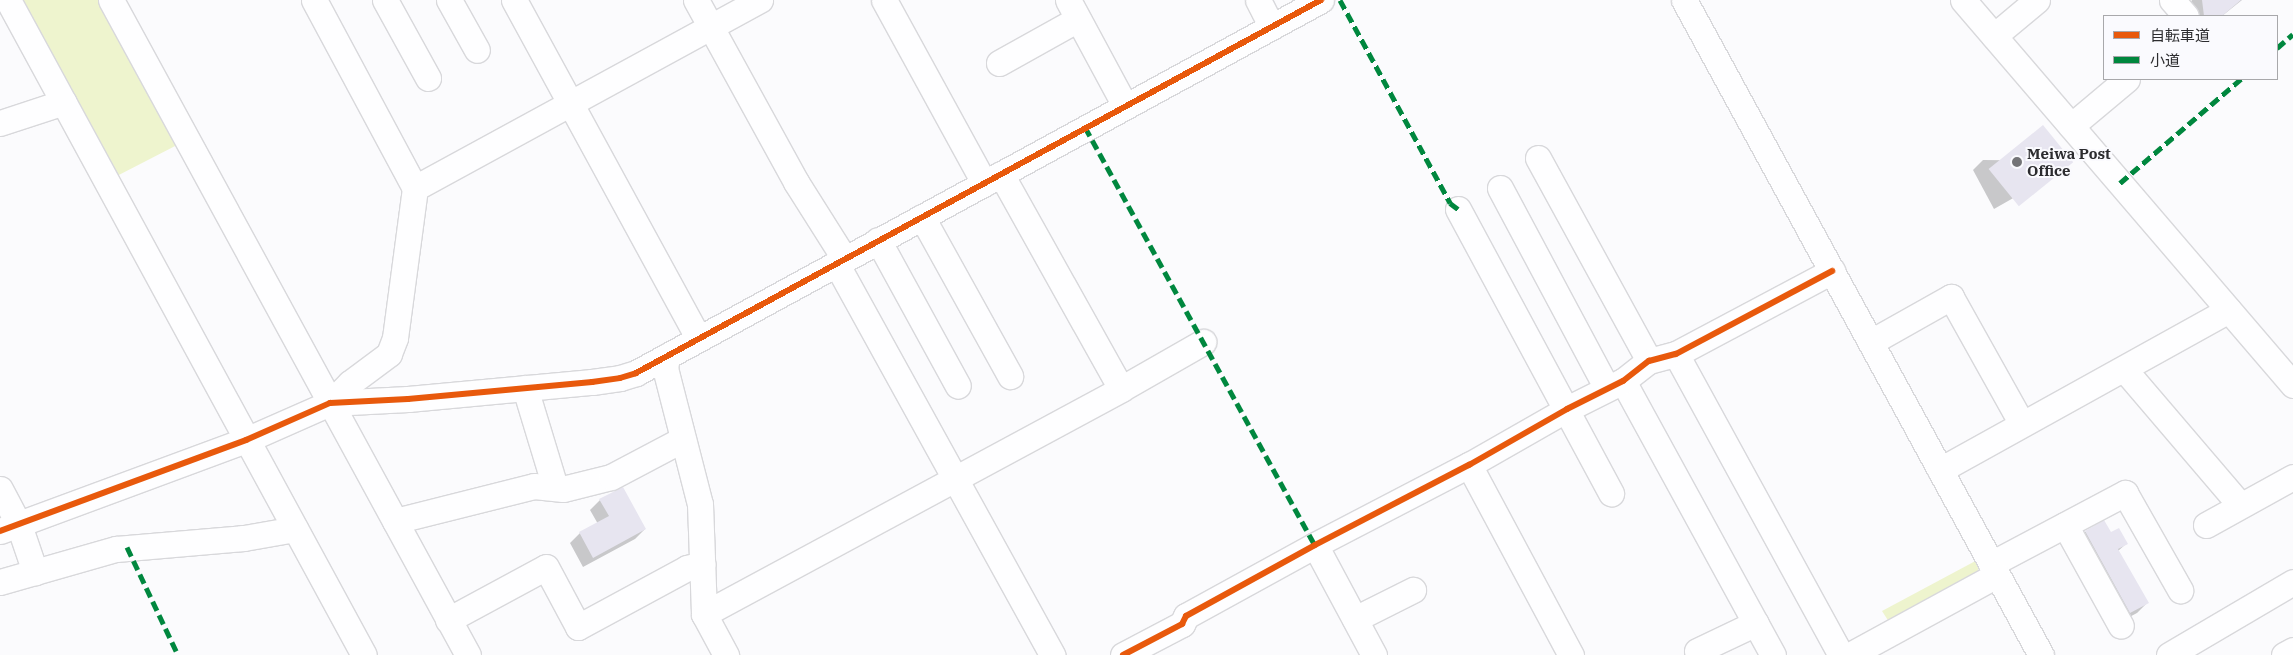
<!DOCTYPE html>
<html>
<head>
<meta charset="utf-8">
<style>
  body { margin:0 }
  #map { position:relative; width:2293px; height:655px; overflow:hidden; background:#fbfbfd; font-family:"IBM Plex Serif","Noto Sans JP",serif }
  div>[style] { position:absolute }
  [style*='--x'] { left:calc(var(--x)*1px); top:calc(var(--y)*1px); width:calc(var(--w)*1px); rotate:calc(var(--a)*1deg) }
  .green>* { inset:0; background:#eef4ce }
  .shadow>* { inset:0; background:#0003 }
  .building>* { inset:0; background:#e7e5f0; transform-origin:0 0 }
  .roads { filter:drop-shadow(1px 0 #d8d8db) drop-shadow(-1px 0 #d8d8db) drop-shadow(0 1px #d8d8db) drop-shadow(0 -1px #d8d8db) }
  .minor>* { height:25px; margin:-12.5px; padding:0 12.5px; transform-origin:12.5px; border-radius:12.5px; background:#fefeff }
  .quiet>* { height:5px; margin-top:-2.5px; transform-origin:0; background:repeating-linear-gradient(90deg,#00873e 0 10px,transparent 0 15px) }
  .cycleway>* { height:6px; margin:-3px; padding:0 3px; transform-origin:3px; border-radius:3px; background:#e8590c }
  .dots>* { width:14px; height:14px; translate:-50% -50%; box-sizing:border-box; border:2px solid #fafafe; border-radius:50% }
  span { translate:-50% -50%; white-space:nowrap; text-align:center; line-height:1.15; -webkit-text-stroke:4px #fafafe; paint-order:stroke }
  .poi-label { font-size:15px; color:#2c2c2f; font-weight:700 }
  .left { translate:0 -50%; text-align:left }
  .legend { position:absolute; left:2103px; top:15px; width:175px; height:65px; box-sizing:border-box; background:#fafafe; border:1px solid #a8a8ab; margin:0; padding:6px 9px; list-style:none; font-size:15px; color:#2c2c2f }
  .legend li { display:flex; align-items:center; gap:10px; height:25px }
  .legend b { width:25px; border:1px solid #a8a8ab }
</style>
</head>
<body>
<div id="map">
  <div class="green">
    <div style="clip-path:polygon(19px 0,102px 0,179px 144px,113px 178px)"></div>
    <div style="clip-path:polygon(1981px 558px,1976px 578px,1891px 625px,1882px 611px)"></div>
  </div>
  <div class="shadow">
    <div style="clip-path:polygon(2192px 0,2242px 0,2222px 16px,2189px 16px,2188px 7px)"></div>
    <div style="clip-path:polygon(1983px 160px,2071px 161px,2061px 171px,1994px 209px,1973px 170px)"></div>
    <div style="clip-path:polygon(600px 500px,645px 529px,635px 539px,583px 567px,570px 543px,580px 533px,598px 524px,590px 510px)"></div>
    <div style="clip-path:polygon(2104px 522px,2111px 534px,2126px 544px,2118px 551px,2147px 603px,2137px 613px,2120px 622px,2075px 542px,2085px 532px)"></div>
  </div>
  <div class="building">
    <div style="clip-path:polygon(2202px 0,2241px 0,2222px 16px,2204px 16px)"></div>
    <div style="left:2043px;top:125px;width:48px;height:70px;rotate:51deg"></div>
    <div style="clip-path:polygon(623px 487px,646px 529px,593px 558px,579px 532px,609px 516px,599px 499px)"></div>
    <div style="clip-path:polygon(2104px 520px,2111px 532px,2119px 528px,2128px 544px,2118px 549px,2149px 603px,2130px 613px,2085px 531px)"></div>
  </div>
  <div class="roads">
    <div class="minor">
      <div style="--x:8;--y:0;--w:745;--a:61.48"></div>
      <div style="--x:111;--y:0;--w:746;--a:61.41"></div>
      <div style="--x:314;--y:0;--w:213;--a:61.8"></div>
      <div style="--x:415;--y:188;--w:151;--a:97.6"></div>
      <div style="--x:395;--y:338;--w:17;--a:111"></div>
      <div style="--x:389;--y:354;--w:49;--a:143.4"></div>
      <div style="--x:350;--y:383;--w:28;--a:135"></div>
      <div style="--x:385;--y:0;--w:89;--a:61.1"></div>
      <div style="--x:449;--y:0;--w:57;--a:60.8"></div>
      <div style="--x:514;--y:0;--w:385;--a:61.4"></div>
      <div style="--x:696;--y:0;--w:208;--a:61.2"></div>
      <div style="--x:796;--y:182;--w:90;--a:57.7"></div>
      <div style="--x:884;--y:0;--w:209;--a:61.3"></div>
      <div style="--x:1068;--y:0;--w:120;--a:61.7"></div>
      <div style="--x:1258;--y:0;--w:30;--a:63"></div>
      <div style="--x:1684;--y:0;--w:746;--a:61.41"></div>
      <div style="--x:1963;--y:0;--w:507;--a:49.4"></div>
      <div style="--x:2172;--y:0;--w:21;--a:49"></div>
      <div style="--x:1994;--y:36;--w:56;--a:-39.9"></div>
      <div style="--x:999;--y:63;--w:90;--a:-29.1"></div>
      <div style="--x:0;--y:123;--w:67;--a:-18.2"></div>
      <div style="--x:2071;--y:126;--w:73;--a:-40"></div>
      <div style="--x:1538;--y:158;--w:231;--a:61.3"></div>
      <div style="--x:1001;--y:174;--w:246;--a:60.8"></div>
      <div style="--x:415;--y:188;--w:393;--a:-28.6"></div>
      <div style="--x:1500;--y:188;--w:227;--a:61.9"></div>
      <div style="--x:1458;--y:209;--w:323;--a:61.7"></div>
      <div style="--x:922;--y:217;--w:182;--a:61"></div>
      <div style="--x:878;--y:240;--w:166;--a:61.3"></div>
      <div style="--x:836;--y:263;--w:448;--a:61.1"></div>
      <div style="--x:1871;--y:342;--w:92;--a:-29.4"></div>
      <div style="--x:1951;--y:297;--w:145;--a:60.8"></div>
      <div style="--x:1676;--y:354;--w:343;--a:61.3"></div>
      <div style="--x:667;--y:356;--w:12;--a:99"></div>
      <div style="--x:665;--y:368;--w:140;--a:75.6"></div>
      <div style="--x:700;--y:504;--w:110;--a:87.9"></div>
      <div style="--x:704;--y:614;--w:47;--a:61.8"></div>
      <div style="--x:2124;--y:369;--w:179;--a:49.5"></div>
      <div style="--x:1623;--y:381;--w:312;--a:61.3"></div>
      <div style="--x:525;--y:388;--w:103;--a:73.1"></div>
      <div style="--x:1469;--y:465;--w:216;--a:61.8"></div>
      <div style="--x:1940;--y:470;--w:330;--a:-29"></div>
      <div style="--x:0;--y:489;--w:41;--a:62.2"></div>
      <div style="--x:19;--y:525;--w:50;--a:71.2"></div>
      <div style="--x:395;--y:521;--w:143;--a:-14.1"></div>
      <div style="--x:534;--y:486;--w:29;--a:6"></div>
      <div style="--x:563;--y:489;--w:49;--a:-14"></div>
      <div style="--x:611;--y:477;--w:81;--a:-27.8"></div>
      <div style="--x:2065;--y:525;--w:115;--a:61"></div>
      <div style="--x:2206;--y:525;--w:99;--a:-28.9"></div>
      <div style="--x:0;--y:531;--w:262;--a:-20.3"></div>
      <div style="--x:246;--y:440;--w:92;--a:-23.8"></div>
      <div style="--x:330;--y:403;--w:78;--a:-2.9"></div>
      <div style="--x:408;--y:399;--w:185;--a:-5.3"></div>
      <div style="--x:592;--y:382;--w:28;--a:-8"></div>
      <div style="--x:620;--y:378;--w:17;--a:-17"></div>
      <div style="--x:636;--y:373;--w:780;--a:-28.57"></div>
      <div style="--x:1315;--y:545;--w:125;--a:61.8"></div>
      <div style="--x:1991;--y:564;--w:152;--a:-27.9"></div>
      <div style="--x:2125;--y:493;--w:112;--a:60.4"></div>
      <div style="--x:0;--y:582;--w:121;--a:-15.9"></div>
      <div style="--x:116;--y:549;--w:128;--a:-4.9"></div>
      <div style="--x:244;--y:538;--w:52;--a:-10"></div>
      <div style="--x:704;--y:614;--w:474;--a:-28.3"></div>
      <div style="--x:1121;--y:389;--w:95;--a:-29.8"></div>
      <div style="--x:1355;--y:619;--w:65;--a:-26.6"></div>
      <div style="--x:448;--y:620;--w:111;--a:-28.4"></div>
      <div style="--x:546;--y:567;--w:68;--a:61.9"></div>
      <div style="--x:578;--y:627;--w:124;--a:-28.4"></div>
      <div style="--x:687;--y:568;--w:16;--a:-14"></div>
      <div style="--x:1697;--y:651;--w:65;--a:-25.4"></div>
      <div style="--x:1123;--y:655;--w:67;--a:-27.7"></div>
      <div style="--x:1182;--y:624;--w:9;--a:-63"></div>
      <div style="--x:1186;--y:616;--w:147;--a:-28.8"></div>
      <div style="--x:1315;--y:545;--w:174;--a:-27.5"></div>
      <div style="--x:1469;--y:465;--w:113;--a:-29.7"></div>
      <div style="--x:1567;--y:409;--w:63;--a:-26.6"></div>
      <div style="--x:1623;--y:381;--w:33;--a:-38"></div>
      <div style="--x:1649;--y:361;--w:28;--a:-15"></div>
      <div style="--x:1676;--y:354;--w:177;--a:-28"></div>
      <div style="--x:1850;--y:655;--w:167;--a:-28.6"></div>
      <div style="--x:2169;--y:655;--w:144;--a:-30.5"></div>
      <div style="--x:2284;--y:655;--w:10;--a:-29"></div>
    </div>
  </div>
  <div class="quiet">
    <div style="--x:1340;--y:0;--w:231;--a:61.5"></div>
    <div style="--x:1450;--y:203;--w:10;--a:37"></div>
    <div style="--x:2277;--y:48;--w:21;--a:-41"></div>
    <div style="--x:1085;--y:127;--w:477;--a:61.2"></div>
    <div style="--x:2120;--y:183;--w:160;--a:-40.7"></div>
    <div style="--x:127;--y:547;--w:119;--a:64.7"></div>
  </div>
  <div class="cycleway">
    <div style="--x:0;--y:531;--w:262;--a:-20.3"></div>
    <div style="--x:246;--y:440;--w:92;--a:-23.8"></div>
    <div style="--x:330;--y:403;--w:78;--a:-2.9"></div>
    <div style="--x:408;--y:399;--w:185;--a:-5.3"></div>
    <div style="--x:592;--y:382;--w:28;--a:-8"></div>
    <div style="--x:620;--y:378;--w:17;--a:-17"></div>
    <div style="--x:636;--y:373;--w:780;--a:-28.57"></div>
    <div style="--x:1123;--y:655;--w:67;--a:-27.7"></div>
    <div style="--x:1182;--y:624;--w:9;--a:-63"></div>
    <div style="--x:1186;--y:616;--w:147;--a:-28.8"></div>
    <div style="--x:1315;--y:545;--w:174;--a:-27.5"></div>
    <div style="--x:1469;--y:465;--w:113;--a:-29.7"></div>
    <div style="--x:1567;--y:409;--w:63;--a:-26.6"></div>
    <div style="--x:1623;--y:381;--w:33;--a:-38"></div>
    <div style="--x:1649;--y:361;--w:28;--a:-15"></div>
    <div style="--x:1676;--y:354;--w:177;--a:-28"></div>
  </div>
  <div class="dots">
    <div style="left:2017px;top:162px;background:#747477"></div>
  </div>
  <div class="poi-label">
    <span class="left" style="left:2027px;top:162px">Meiwa Post<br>Office</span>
  </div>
  <ul class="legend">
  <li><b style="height:6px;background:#e8590c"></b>自転車道</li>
  <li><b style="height:6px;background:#00873e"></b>小道</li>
  </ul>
</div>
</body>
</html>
